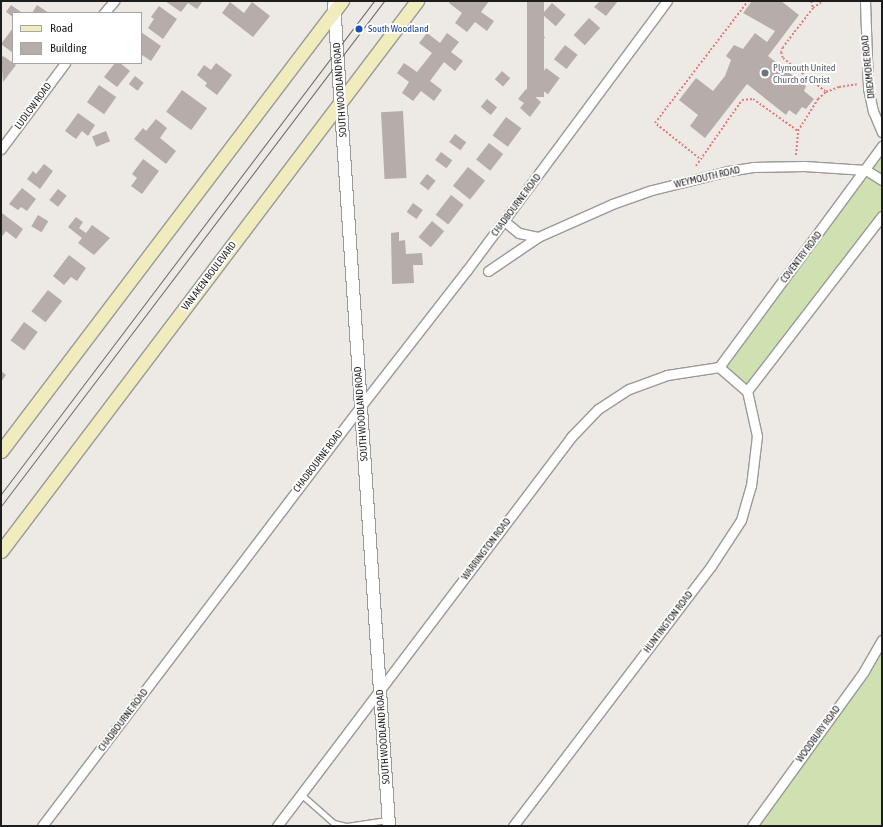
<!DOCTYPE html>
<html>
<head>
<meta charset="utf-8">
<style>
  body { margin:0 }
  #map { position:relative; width:883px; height:827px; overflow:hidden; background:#ede9e4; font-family:"Asap Condensed",sans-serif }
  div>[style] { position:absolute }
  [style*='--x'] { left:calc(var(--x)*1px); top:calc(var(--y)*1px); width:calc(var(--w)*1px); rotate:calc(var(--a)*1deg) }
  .grass>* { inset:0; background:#cfe1b0 }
  .building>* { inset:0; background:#b6adaa; transform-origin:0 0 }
  .path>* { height:2px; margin-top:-1px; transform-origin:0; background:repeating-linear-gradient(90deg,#e87a7f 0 2px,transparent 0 4px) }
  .roads { filter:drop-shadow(1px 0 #9a9a9a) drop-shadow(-1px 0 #9a9a9a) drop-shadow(0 1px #9a9a9a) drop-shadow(0 -1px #9a9a9a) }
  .service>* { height:4.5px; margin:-2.25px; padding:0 2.25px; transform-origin:2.25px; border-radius:2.25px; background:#fff }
  .minor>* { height:9px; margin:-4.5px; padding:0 4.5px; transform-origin:4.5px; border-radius:4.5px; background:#fff }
  .tertiary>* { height:12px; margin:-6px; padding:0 6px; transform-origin:6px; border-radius:6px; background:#fff }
  .secondary>* { height:13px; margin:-6.5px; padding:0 6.5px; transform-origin:6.5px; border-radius:6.5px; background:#f1ecbe }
  .tram>* { height:1px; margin:-0.5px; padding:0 0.5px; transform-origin:0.5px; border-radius:0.5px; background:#6b6b6b }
  .dots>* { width:11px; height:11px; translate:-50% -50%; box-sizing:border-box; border:2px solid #fff; border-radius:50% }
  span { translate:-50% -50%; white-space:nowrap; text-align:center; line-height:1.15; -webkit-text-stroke:4px #fff; paint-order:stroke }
  .transit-label { font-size:10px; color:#164399 }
  .left { translate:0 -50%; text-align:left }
  .worship-label { font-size:10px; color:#5b616d }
  .street-label { font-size:10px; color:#1d1d1d }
  .frame { position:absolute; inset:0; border:2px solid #1d1d1d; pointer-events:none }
  .legend { position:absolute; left:12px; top:12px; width:130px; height:52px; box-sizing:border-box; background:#fff; border:1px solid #a5a5a5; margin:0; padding:5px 7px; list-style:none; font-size:12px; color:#1d1d1d }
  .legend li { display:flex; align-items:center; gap:8px; height:20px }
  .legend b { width:20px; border:1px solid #a5a5a5 }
</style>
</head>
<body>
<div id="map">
  <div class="grass">
    <div style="clip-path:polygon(882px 146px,882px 216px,747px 391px,719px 367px)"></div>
    <div style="clip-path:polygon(882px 640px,882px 826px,752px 826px)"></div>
  </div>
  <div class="building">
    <div style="clip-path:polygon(165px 1px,203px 1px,197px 9px,188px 3px,181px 12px)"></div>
    <div style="clip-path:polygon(450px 1px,489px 1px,481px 12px,494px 21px,487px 31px,475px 22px,467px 32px,455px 23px,462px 13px,449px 3px)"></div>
    <div style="left:527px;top:1px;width:17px;height:96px"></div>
    <div style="clip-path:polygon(600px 1px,618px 1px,606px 16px,594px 7px)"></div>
    <div style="clip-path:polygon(752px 1px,781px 1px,799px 15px,768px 56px,806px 86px,804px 91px,814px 99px,806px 109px,802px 107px,796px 115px,789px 110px,786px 115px,747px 84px,705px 138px,690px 126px,698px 115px,679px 100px,696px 78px,713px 91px,725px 76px,731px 60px,726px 56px,734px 45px,743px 49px,755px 33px,767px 42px,775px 31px,743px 13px)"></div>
    <div style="clip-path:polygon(230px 2px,244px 13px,252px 2px,270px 16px,253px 37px,222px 13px)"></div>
    <div style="left:552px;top:3px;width:18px;height:15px;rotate:41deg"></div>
    <div style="clip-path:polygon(11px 5px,21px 12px,13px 13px,13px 17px,6px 12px)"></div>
    <div style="clip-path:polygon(37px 5px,49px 13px,32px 13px)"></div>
    <div style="clip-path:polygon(159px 6px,177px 19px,163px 39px,148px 28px,154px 19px,151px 17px)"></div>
    <div style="left:589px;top:18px;width:15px;height:23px;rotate:42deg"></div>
    <div style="clip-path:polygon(13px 28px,13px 53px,1px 44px)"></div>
    <div style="left:535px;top:29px;width:13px;height:11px;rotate:39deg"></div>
    <div style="clip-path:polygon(141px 32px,161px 46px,151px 61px,142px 55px,141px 57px)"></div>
    <div style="clip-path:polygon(427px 33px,440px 43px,447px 33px,459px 42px,451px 52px,463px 61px,455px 71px,444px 62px,430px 81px,442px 90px,434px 101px,421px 91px,413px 101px,402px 93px,409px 82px,397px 73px,404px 63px,417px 72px,432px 53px,419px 43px)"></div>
    <div style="left:565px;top:45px;width:16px;height:18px;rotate:38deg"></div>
    <div style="clip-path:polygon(3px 56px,16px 65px,3px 82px,1px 59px)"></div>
    <div style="clip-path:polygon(115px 63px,120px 63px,130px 71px,117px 87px,104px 77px)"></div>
    <div style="clip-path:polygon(216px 63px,232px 75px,217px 95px,205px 86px,207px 83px,197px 75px,204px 65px,211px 70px)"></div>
    <div style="left:546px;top:68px;width:17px;height:20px;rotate:36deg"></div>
    <div style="left:502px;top:71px;width:11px;height:11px;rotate:41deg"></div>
    <div style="left:135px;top:76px;width:11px;height:10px;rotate:38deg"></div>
    <div style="left:99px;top:85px;width:21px;height:21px;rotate:35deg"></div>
    <div style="clip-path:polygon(526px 89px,541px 102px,530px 117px,520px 108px,524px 103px,518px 99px)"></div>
    <div style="left:182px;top:90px;width:31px;height:27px;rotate:36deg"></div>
    <div style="left:487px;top:99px;width:13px;height:10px;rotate:39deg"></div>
    <div style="left:403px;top:111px;width:67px;height:22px;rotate:87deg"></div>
    <div style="clip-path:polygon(78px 113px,95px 125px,88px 136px,82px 131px,76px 139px,65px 131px)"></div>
    <div style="left:506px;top:117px;width:19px;height:23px;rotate:36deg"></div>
    <div style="clip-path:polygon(156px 119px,167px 128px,160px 138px,176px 151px,166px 164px,134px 139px,143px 128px,146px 131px)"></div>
    <div style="left:106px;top:131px;width:11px;height:15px;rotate:68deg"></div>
    <div style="left:455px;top:134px;width:14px;height:10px;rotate:36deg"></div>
    <div style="left:489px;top:143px;width:18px;height:21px;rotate:38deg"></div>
    <div style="left:441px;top:152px;width:14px;height:10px;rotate:36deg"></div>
    <div style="clip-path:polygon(143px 159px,159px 171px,142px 194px,131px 186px,137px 178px,132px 174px)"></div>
    <div style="clip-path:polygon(44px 164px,53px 171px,40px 189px,27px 179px,33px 171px,36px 174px)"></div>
    <div style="left:468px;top:167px;width:22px;height:24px;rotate:39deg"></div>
    <div style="left:427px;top:174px;width:11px;height:12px;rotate:38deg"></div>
    <div style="clip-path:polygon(22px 188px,36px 199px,27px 211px,21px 207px,18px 210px,9px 204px)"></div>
    <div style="left:58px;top:189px;width:11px;height:14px;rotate:38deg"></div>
    <div style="left:451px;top:195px;width:16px;height:25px;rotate:38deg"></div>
    <div style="left:413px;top:203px;width:12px;height:11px;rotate:35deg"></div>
    <div style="clip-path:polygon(2px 213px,23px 229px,16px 239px,6px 231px,1px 238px)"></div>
    <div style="left:38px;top:215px;width:12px;height:13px;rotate:31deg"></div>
    <div style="clip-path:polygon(76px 217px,83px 222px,79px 228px,86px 233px,92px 225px,110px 238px,94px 255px,78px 243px,82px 238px,68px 227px)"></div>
    <div style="left:432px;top:221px;width:16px;height:21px;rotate:40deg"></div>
    <div style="clip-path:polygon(399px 232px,399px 241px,405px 240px,406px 254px,422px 253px,423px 265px,413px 265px,414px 283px,392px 284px,391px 233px)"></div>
    <div style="clip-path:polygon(69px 255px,86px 268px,77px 281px,71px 277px,64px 285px,53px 276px)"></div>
    <div style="left:48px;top:290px;width:18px;height:27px;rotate:38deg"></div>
    <div style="left:24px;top:322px;width:17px;height:23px;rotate:36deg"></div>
    <div style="clip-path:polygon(1px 371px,6px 375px,1px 382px)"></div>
  </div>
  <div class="path">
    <div style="--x:811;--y:1;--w:7;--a:74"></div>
    <div style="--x:813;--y:8;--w:12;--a:-35"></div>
    <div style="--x:813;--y:8;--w:49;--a:127.6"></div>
    <div style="--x:783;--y:47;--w:5;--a:112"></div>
    <div style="--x:781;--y:52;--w:6;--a:72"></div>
    <div style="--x:783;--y:58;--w:55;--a:38.3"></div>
    <div style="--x:796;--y:155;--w:24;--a:-85"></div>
    <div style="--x:798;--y:131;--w:38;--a:-58"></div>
    <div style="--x:818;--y:99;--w:11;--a:-41"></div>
    <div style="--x:826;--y:92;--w:14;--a:-21"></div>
    <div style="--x:839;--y:87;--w:18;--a:-9"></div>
    <div style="--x:699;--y:158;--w:56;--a:-141.5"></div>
    <div style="--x:655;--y:123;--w:153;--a:-52.7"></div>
    <div style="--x:696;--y:166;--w:80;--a:-55.1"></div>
    <div style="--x:742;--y:100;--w:11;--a:-5"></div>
    <div style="--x:753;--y:99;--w:55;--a:35.4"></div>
  </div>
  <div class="roads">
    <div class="service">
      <div style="--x:301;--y:794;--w:44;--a:41.3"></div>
      <div style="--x:334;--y:823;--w:12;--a:14"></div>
      <div style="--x:347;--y:826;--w:40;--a:-8.5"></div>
    </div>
    <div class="minor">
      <div style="--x:865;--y:1;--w:87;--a:88"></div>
      <div style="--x:868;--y:88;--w:24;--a:78"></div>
      <div style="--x:873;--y:111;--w:23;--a:67"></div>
      <div style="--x:104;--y:13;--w:16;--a:-50"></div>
      <div style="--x:1;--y:149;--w:107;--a:-53.3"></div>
      <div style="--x:504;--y:221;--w:19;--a:39"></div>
      <div style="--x:519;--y:233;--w:19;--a:12"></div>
      <div style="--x:488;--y:271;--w:60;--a:-34.2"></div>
      <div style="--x:538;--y:237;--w:81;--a:-24"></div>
      <div style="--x:612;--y:204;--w:42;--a:-19.3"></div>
      <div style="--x:652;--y:190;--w:78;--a:-14"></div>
      <div style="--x:728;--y:171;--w:25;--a:-9"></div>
      <div style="--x:753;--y:167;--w:51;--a:-1.1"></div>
      <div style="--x:804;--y:166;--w:62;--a:3.7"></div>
      <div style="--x:866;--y:170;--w:19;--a:32"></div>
      <div style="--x:719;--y:367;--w:275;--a:-53.6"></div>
      <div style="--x:747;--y:391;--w:221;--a:-52.4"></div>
      <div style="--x:42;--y:826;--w:527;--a:-52.78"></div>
      <div style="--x:361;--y:406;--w:172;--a:-52.1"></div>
      <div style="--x:467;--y:270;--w:335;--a:-53.4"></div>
      <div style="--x:277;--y:826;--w:488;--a:-52.9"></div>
      <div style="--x:571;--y:437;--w:39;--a:-46"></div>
      <div style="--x:598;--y:409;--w:37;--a:-33"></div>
      <div style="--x:629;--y:389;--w:40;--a:-20.2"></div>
      <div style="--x:667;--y:375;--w:53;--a:-8.7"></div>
      <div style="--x:719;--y:367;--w:37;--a:41"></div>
      <div style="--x:513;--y:826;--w:327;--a:-52.7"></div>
      <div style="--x:711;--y:566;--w:55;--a:-56.9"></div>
      <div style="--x:741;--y:520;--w:35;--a:-74"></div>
      <div style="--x:751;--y:486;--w:50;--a:-83.2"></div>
      <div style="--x:757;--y:436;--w:46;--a:-102.5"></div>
      <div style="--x:752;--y:826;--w:191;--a:-54.1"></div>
      <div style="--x:864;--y:671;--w:36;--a:-60"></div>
    </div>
    <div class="tertiary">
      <div style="--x:334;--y:4;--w:824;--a:86.17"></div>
    </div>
    <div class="secondary">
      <div style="--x:1;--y:451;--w:565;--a:-52.85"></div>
      <div style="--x:1;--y:551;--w:690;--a:-52.9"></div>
    </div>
  </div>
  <div class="tram">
    <div style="--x:1;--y:494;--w:618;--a:-52.89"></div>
    <div style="--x:1;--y:506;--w:634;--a:-52.82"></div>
  </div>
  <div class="dots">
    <div style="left:359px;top:29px;background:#1a4fb4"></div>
    <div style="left:765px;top:73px;background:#6b7280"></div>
  </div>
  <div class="transit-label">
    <span class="left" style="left:368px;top:29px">South Woodland</span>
  </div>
  <div class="worship-label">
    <span class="left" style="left:773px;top:73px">Plymouth United<br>Church of Christ</span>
  </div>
  <div class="street-label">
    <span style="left:868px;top:67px;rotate:-96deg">DREXMORE ROAD</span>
    <span style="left:340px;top:90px;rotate:-94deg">SOUTH WOODLAND ROAD</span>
    <span style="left:33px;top:106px;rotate:-54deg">LUDLOW ROAD</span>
    <span style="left:707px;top:177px;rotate:-13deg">WEYMOUTH ROAD</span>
    <span style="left:516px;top:205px;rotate:-53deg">CHADBOURNE ROAD</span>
    <span style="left:801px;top:257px;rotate:-53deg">COVENTRY ROAD</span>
    <span style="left:209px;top:276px;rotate:-53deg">VAN AKEN BOULEVARD</span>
    <span style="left:361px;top:414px;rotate:-94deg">SOUTH WOODLAND ROAD</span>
    <span style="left:318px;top:461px;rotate:-53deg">CHADBOURNE ROAD</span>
    <span style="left:486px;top:549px;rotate:-53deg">WARRINGTON ROAD</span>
    <span style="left:668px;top:622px;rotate:-53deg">HUNTINGTON ROAD</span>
    <span style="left:123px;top:720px;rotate:-53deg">CHADBOURNE ROAD</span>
    <span style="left:818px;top:734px;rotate:-54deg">WOODBURY ROAD</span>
    <span style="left:383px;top:737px;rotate:-94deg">SOUTH WOODLAND ROAD</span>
  </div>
  <div class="frame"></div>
  <ul class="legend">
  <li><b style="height:5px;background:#f1ecbe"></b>Road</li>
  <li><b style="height:11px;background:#b6adaa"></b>Building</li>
  </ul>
</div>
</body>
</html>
